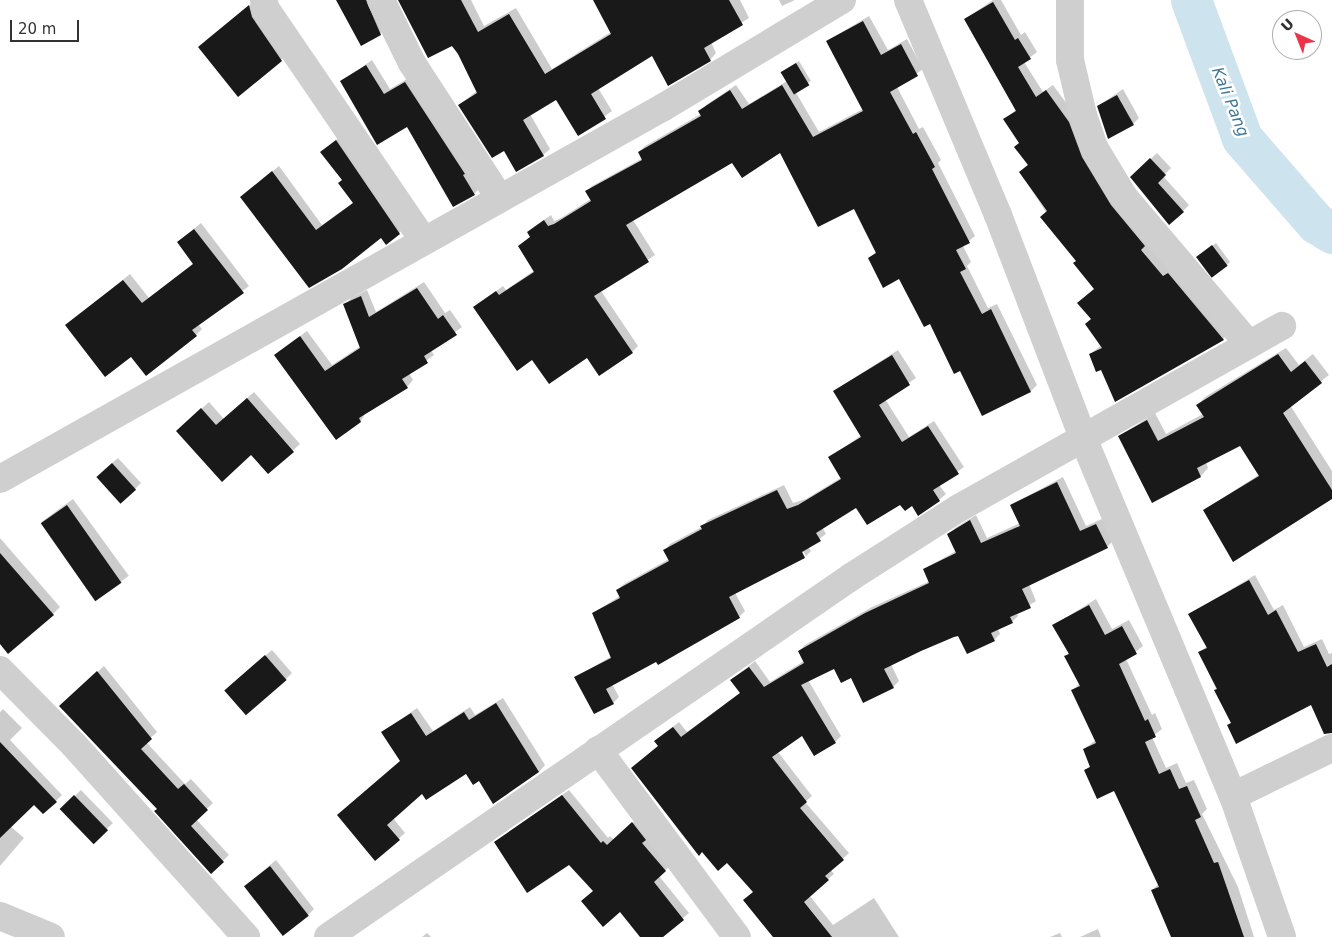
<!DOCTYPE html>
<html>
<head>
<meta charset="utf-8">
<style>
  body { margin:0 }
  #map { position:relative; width:1332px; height:937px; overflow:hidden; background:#fff; font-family:"DejaVu Sans",sans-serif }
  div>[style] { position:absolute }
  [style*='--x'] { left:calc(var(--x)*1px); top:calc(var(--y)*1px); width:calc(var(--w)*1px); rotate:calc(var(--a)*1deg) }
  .shadow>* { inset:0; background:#0003; transform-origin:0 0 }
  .river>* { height:41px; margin:-20.5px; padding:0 20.5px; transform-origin:20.5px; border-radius:20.5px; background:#cde3ee }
  .building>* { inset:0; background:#191919; transform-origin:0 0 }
  .minor>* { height:28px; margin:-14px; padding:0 14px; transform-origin:14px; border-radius:14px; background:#cfcfcf }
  span { translate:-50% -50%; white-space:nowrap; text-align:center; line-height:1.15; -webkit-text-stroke:5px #fff; paint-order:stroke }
  .water-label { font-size:16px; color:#3d7897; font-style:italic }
  .north { position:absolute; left:1272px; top:10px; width:50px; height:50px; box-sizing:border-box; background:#fff; border:1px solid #adadad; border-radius:50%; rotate:316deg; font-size:14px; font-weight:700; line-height:20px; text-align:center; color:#323232 }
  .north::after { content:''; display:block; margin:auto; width:18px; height:22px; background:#e9344a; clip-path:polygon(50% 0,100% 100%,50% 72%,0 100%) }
  .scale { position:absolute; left:10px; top:20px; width:69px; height:22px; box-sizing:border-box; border:2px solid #323232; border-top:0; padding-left:6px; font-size:15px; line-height:18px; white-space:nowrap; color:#323232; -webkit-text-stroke:4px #fff; paint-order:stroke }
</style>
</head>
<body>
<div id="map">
  <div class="shadow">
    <div style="clip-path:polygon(337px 0,373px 0,387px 27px,380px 34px)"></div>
    <div style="clip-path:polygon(398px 0,471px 0,484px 26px,516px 8px,552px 69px,611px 32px,594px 0,740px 0,749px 18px,711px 42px,716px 53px,710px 60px,653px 54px,598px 88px,612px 111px,579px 135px,557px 98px,530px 114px,550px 149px,543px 155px,505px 149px,459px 105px,477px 91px,459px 53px)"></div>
    <div style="clip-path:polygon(779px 0,795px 0,782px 6px)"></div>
    <div style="clip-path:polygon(993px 0,1001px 0,1021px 35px,1025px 32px,1037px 52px,1024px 62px,1043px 92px,1053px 85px,1075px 115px,1229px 333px,1223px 339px,1102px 368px,1090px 354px,1102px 345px,1092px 318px,1095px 288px,1020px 172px,1028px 164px,1020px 143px,1004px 120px,1017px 109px,965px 19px)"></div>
    <div style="clip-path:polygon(255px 1px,287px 54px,281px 60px,205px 41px)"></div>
    <div style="clip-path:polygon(869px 16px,888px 50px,907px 39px,923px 69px,897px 87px,919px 129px,923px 127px,941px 160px,938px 163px,975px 236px,963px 246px,971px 262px,967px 266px,988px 308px,997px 304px,1037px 385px,1031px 391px,961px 369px,900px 278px,869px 258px,877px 251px,855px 208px,781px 151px,732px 161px,633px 220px,655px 255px,601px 291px,638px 346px,632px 352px,587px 357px,475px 307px,503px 286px,506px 290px,535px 270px,519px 246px,531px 236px,529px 232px,535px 226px,551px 215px,554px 221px,561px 218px,591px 199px,586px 192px,592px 186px,643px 158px,639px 152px,645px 146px,701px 114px,706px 105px,736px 85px,749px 104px,787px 81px,781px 72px,799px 61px,811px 81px,795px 91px,819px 132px,863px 109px,827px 41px)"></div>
    <div style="clip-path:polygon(372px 60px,390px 89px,412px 76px,480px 188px,474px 194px,407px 125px,341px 82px)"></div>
    <div style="clip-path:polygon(1123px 89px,1139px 118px,1133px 124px,1098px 106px)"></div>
    <div style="clip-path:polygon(342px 135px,405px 227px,399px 233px,381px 237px,343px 267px,248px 191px,279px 166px,322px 225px,354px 202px,343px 180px,322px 152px)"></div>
    <div style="clip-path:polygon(1157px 153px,1171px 168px,1163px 176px,1189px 205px,1183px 211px,1132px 177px)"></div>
    <div style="clip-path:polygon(201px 223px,249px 286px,198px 324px,202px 329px,196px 335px,131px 355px,67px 325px,130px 274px,149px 298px,194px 263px,178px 242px)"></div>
    <div style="clip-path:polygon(1216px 243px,1230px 262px,1227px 265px,1200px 255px)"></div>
    <div style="clip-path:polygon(424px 282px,445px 313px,450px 310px,462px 327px,431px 350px,434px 355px,409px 373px,413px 380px,407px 387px,366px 412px,361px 421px,336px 439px,276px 355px,307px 331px,332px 365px,361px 346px,345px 305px,351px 298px,367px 290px,376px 312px)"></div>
    <div style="clip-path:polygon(1286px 348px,1299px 365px,1313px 354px,1329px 375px,1290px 405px,1332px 471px,1332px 498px,1204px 510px,1260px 474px,1241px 444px,1206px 462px,1208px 468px,1201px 476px,1153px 501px,1120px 436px,1155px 413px,1166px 434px,1203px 414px,1198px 405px,1205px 397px)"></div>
    <div style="clip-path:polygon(898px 350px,916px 378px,885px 399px,909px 437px,934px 421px,964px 467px,939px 485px,946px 494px,939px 500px,913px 505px,857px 506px,822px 527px,826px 534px,808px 547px,811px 551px,806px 556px,800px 546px,805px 557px,735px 593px,745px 611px,739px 617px,612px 684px,619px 697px,613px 703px,576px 677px,612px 656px,593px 613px,620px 596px,617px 590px,624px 584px,669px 559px,664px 551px,670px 544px,702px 527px,708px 520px,784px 485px,793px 503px,806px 499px,842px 477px,830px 457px,862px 435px,834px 391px)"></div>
    <div style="clip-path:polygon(254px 392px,300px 444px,268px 473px,251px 454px,184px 425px,209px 402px,224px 419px)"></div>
    <div style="clip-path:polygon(118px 458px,141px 483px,135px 489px,104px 470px)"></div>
    <div style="clip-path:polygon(1063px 477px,1086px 526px,1102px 519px,1113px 541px,1107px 547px,1029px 584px,1036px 601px,1017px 613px,1018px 616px,1012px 622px,998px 629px,1000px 634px,994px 640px,954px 636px,891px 664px,899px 681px,893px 687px,851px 676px,835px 667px,808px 680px,841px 736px,835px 742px,802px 734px,778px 752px,812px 796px,805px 802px,849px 853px,831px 870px,834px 874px,809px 895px,833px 925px,874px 898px,899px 937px,773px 937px,754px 892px,728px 861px,632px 768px,659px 745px,662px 735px,679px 722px,687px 732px,741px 692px,731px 680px,755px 661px,770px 682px,804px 661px,799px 651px,805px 645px,872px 607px,930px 581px,924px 569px,956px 551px,949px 534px,955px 528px,976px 515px,987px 538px,1020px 523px,1011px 505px)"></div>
    <div style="left:73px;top:499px;width:95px;height:39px;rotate:54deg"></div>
    <div style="clip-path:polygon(0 538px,60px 607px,53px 614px,0 642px)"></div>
    <div style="clip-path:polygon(1255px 575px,1274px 610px,1283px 605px,1304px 647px,1322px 639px,1329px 654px,1332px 653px,1332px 725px,1311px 704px,1228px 726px,1232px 722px,1199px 653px,1207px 646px,1190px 614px)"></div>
    <div style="clip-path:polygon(1096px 599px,1112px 629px,1129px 620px,1143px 646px,1126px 659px,1152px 715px,1155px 713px,1162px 729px,1152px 737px,1166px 768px,1177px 763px,1186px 783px,1194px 780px,1207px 809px,1202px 814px,1238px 887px,1254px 937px,1172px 937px,1152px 890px,1159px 884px,1114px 790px,1086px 770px,1091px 765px,1084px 749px,1096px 740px,1073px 690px,1080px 683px,1066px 657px,1069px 653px,1054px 625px)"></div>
    <div style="clip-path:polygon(272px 650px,292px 673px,286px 679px,232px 684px)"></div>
    <div style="clip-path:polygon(104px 666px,157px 732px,146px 742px,185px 784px,191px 779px,213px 803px,196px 819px,229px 855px,211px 872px,67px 700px)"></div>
    <div style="clip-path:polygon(503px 698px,545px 765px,539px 772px,479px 779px,466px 772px,422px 792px,393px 818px,405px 833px,376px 859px,401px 760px,383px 732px,417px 708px,433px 731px,470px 707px,475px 715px)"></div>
    <div style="clip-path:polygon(3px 709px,22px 728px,10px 740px,62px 795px,43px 813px,34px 803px,10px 826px,24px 838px,0 866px,0 712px)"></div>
    <div style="left:81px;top:790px;width:46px;height:27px;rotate:46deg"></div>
    <div style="clip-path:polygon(569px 790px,608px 838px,610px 836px,614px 840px,639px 817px,672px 864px,659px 876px,689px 913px,661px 937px,641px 937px,620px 910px,594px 891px,570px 863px,496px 842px)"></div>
    <div style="clip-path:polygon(276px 860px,314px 909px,308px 915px,245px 886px)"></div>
    <div style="clip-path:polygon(1098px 929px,1101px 937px,1080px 937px)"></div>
    <div style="clip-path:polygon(427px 933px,431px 937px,422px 937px)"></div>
    <div style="clip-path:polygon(1060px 933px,1062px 937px,1050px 937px)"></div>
  </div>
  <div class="river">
    <div style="--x:1191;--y:0;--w:147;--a:69.7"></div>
    <div style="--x:1242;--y:138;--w:113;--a:49"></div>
    <div style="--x:1316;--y:223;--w:19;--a:32"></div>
  </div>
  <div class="building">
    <div style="clip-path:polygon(336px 0,366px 0,381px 35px,361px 46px)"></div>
    <div style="clip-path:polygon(398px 0,461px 0,478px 32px,509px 14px,545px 74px,611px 34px,593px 0,729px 0,743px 25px,704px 48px,711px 61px,668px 86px,652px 56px,591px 94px,606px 119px,578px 136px,556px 100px,523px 120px,544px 156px,516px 172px,504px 151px,492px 158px,458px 105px,477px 93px,458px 54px,452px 46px,428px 58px)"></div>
    <div style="clip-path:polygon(993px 2px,1015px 40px,1018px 38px,1031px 59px,1018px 67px,1036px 97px,1046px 90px,1069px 122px,1082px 157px,1111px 205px,1145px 246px,1141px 250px,1163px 276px,1168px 273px,1224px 340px,1115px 402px,1101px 370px,1096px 372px,1089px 354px,1102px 348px,1085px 324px,1091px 319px,1077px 303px,1094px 289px,1073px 263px,1076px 261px,1040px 217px,1047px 211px,1019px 172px,1028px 165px,1014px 147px,1019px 143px,1003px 119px,1016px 111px,964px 19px)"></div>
    <div style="clip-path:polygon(249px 5px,252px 17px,282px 61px,238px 97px,198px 47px)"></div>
    <div style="clip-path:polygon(863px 21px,881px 55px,901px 44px,918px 76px,890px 92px,913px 134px,916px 132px,935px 167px,932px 169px,970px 243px,956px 250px,966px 269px,960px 272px,982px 314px,991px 309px,1031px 392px,982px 416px,960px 371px,954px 374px,930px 324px,924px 327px,899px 279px,883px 288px,868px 258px,876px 253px,854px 209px,818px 227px,780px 153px,742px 178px,732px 163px,626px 225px,649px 262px,594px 296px,633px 353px,599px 376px,587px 358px,549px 384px,532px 360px,517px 371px,473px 307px,496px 291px,499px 295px,534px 272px,518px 246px,530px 237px,527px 232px,544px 220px,548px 226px,554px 224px,591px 201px,585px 191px,642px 160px,638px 152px,701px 116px,698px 111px,730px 90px,742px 109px,782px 85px,813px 137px,863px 111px,826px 41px)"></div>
    <div style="left:796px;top:63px;width:26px;height:18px;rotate:59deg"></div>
    <div style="clip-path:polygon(366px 65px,384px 94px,405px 82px,465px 174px,463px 175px,475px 195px,453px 207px,407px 127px,377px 145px,340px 81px)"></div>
    <div style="clip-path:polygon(1117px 95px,1134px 125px,1108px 139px,1097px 106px)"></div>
    <div style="clip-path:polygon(336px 140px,400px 234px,386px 245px,381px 238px,342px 269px,309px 288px,240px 197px,272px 171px,316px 230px,353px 203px,338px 183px,342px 180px,320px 152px)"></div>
    <div style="clip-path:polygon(1150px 158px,1166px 175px,1158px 183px,1184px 212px,1169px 225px,1130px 177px)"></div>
    <div style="clip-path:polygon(194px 229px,244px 293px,192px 330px,197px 336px,146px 376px,131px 357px,105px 377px,65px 325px,123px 280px,142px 303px,193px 264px,177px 242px)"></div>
    <div style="left:1212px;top:245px;width:26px;height:20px;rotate:53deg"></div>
    <div style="clip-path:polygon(417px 288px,438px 319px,443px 315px,457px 335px,424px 356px,428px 363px,402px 379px,408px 388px,359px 418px,361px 422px,336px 440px,274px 355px,300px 336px,325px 371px,360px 348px,343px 304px,361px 296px,369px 317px)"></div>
    <div style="clip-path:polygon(1278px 354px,1291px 372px,1305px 361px,1322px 383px,1283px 413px,1332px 490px,1332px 499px,1233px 562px,1203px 510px,1259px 476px,1240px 446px,1197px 468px,1201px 477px,1152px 503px,1118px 436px,1147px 420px,1158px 441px,1204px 417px,1196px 405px)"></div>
    <div style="clip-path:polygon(892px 355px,910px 385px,879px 405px,902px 442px,928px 426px,959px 474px,933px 490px,940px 501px,918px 516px,912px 506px,905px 511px,900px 505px,867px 525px,856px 508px,816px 533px,821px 541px,802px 552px,805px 558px,729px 597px,740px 618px,658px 665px,656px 662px,606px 689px,614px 704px,594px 714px,574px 677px,611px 658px,592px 613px,620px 598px,616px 590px,669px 561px,663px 550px,702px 529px,700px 526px,777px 490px,787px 509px,798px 505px,841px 479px,828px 457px,861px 437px,833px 391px)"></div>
    <div style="clip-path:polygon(247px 398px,294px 452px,268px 474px,251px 455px,222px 482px,176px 431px,201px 408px,216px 425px)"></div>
    <div style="left:112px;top:463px;width:36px;height:21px;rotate:48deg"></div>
    <div style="clip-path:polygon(1057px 482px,1080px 531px,1096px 524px,1108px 548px,1022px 589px,1031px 608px,1010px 617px,1013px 623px,991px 633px,995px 641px,967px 654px,958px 636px,954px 637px,921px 651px,884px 669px,894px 688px,863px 703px,851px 678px,841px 683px,834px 669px,801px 685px,836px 743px,814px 756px,802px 736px,772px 757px,807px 802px,800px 808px,844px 860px,825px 876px,829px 880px,804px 902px,832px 937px,773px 937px,743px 900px,753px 892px,727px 863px,718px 871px,702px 852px,699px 856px,631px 768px,658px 746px,654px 741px,673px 727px,681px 737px,740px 693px,730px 680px,749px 667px,764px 687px,804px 663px,798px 651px,865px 613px,929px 583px,923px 569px,956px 553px,947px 534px,970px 520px,981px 543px,1020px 526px,1010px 505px)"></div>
    <div style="left:67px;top:505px;width:95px;height:32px;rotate:55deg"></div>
    <div style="clip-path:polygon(0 553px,54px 615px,8px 654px,0 644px)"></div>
    <div style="clip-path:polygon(1249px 580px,1268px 615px,1276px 610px,1298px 652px,1316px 644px,1327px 667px,1332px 664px,1332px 733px,1324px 734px,1311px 705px,1236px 744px,1227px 725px,1231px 723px,1214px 690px,1217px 689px,1198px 652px,1207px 648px,1188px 614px)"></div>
    <div style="clip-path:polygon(1089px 605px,1105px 635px,1122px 626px,1137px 654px,1119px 664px,1145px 721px,1148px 719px,1156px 737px,1145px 742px,1159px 774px,1170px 769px,1179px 789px,1187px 786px,1201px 817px,1195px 820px,1214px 863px,1218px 862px,1244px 937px,1171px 937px,1151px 890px,1159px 887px,1114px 791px,1097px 799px,1084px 770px,1090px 767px,1083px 749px,1096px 743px,1071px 690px,1080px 686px,1064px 656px,1069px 654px,1052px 625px)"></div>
    <div style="left:265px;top:655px;width:33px;height:54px;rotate:49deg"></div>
    <div style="clip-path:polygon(97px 671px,152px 739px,141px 749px,178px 789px,184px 784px,208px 810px,191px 826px,224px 862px,211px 874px,154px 811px,157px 809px,59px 706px)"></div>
    <div style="clip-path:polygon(496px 703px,539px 772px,493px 804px,479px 781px,473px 785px,466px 774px,426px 800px,422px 794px,387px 825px,400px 840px,375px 861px,337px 815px,400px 761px,381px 732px,411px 713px,426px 736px,464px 712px,469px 720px)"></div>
    <div style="clip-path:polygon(0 742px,57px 802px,43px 814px,34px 805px,0 838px)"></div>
    <div style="left:74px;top:795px;width:49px;height:20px;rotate:46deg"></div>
    <div style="clip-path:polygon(562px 795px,601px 843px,603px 841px,607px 845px,632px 822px,646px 840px,642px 843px,666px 871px,654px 882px,684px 920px,663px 937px,640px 937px,620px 912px,603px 927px,581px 901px,593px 891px,569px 865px,527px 893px,494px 842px)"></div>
    <div style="left:270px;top:866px;width:63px;height:33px;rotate:52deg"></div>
  </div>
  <div class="minor">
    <div style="--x:264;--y:0;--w:8;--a:83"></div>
    <div style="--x:265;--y:8;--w:281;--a:55.7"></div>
    <div style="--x:381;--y:0;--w:70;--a:63.8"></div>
    <div style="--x:412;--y:63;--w:160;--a:57"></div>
    <div style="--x:908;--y:0;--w:233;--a:67.3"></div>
    <div style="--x:998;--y:215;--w:239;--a:69.1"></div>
    <div style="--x:1083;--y:438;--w:388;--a:67.3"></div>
    <div style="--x:1233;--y:796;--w:149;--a:70.8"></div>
    <div style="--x:1070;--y:0;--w:60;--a:90"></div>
    <div style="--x:1070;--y:60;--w:57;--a:76.7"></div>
    <div style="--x:1083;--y:115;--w:36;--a:71"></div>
    <div style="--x:1095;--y:149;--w:56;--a:58.9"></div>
    <div style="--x:1124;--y:197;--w:192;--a:49.7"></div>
    <div style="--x:0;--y:479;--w:759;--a:-29.27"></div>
    <div style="--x:662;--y:108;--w:210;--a:-31"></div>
    <div style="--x:0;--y:670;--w:105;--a:45.4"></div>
    <div style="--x:74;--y:745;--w:258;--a:48.1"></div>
    <div style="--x:598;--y:750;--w:233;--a:53.4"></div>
    <div style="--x:1233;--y:796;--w:110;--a:-25.9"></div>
    <div style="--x:0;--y:916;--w:55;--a:22.4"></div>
    <div style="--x:328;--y:937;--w:635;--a:-34.54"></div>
    <div style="--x:851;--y:577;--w:128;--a:-32.6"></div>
    <div style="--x:959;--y:508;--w:371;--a:-29.4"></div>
  </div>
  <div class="water-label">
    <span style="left:1230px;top:102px;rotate:68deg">Kali Pang</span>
  </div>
  <div class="north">U</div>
  <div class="scale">20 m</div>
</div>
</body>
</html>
